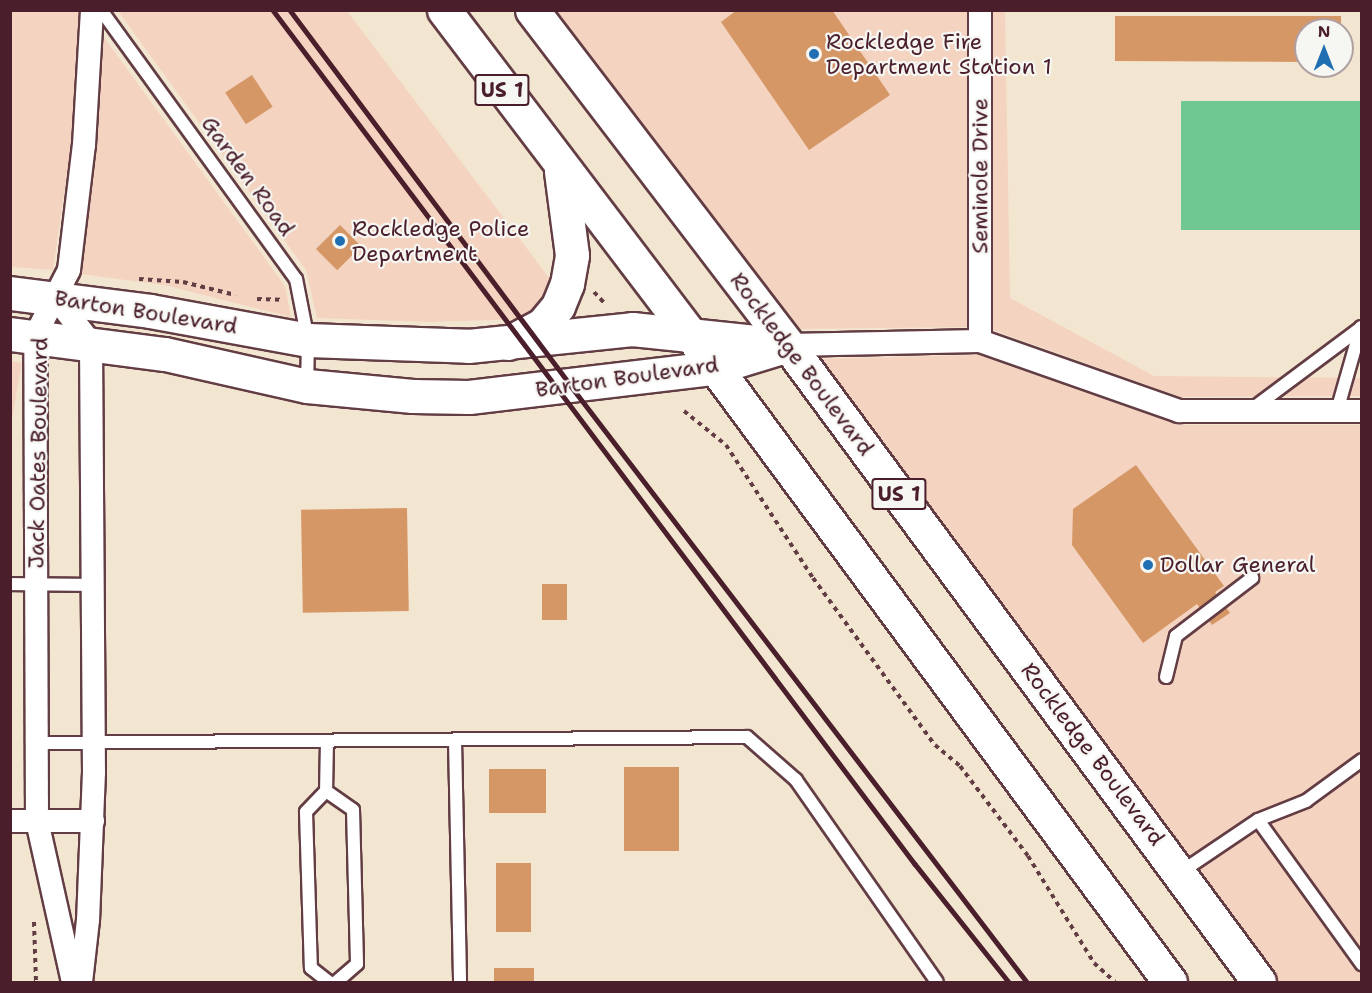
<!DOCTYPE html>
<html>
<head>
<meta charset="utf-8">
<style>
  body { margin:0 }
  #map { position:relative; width:1372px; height:993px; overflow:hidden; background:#f3e6d1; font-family:"Shantell Sans",sans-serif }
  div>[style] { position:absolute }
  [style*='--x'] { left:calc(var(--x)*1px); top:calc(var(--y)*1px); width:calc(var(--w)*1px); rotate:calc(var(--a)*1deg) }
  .built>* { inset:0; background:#f4d3c0; transform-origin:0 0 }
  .green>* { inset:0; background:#6ec88f; transform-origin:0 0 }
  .building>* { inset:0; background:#d69767; transform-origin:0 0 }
  .path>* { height:4px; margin-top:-2px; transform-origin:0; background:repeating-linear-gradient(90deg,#633d44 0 4.5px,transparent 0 9px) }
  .roads { filter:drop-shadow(2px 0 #633d44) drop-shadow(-2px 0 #633d44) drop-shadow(0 2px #633d44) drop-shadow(0 -2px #633d44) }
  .service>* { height:12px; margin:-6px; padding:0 6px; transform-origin:6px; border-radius:6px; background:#fff }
  .minor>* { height:22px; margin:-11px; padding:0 11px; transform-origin:11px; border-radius:11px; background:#fff }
  .secondary>* { height:33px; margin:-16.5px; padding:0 16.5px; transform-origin:16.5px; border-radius:16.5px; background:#fff }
  .primary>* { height:33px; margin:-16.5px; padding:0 16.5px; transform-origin:16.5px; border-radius:16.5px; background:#fff }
  .rail>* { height:4.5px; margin:-2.25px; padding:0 2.25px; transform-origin:2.25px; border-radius:2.25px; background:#4a1f2b }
  .dots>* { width:16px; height:16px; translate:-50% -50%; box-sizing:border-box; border:3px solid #f6f6f2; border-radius:50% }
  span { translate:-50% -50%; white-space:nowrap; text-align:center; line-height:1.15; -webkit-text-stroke:4.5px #f6f6f2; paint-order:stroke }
  .shield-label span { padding:2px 4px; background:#f6f6f2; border:2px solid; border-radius:4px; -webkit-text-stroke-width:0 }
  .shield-label { font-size:21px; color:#4a1f2b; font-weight:700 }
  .poi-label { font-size:22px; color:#4a1f2b }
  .left { translate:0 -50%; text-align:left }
  .street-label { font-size:22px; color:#4a1f2b }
  .frame { position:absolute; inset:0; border:12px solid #4a1f2b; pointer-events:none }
  .north { position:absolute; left:1294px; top:18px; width:60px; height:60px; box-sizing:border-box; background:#f6f6f2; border:2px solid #b1a0a2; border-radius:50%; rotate:0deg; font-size:16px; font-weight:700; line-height:24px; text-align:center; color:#4a1f2b }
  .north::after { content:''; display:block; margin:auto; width:21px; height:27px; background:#1f6fb2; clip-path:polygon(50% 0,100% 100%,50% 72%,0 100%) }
</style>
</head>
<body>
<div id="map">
  <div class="built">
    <div style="clip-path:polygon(1005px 10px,1010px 298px,1154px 376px,1361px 378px,1361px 396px,1181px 397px,993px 330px,993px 11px)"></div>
    <div style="clip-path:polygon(10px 11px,79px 11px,71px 144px,53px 270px,11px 267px)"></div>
    <div style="clip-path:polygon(118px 11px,347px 11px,553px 283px,535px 312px,522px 319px,430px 322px,317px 318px,306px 270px)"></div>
    <div style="clip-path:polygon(556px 11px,968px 11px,967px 327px,792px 329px,591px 64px)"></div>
    <div style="clip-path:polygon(103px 36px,285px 286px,291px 317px,164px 285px,80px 274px,96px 148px)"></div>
    <div style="clip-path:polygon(978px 355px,1179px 425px,1361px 425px,1361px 982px,1276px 982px,815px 359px)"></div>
    <div style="left:11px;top:361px;width:11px;height:260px;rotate:10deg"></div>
  </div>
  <div class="green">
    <div style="left:1361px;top:101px;width:129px;height:180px;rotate:90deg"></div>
  </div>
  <div class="building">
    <div style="clip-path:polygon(737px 10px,832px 10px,890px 95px,809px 150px,721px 22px)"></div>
    <div style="clip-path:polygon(1115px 16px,1341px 16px,1341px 30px,1306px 30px,1306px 62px,1115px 61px)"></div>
    <div style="left:252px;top:75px;width:38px;height:32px;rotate:57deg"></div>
    <div style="left:340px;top:225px;width:30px;height:34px;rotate:45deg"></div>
    <div style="clip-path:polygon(1136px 465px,1224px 586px,1215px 592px,1230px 613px,1212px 625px,1197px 604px,1143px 643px,1072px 545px,1073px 509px)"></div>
    <div style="left:407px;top:508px;width:103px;height:106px;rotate:89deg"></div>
    <div style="left:542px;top:584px;width:25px;height:36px"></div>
    <div style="left:624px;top:767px;width:55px;height:84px"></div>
    <div style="left:489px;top:769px;width:57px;height:44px"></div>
    <div style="left:496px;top:863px;width:35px;height:69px"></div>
    <div style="left:494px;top:968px;width:40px;height:14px"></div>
  </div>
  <div class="path">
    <div style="--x:139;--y:279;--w:44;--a:3.9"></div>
    <div style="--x:183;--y:282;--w:54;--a:14"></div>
    <div style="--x:594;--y:292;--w:16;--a:47"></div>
    <div style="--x:257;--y:299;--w:25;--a:2"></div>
    <div style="--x:684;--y:411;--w:54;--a:39"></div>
    <div style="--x:726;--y:445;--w:159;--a:56.8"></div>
    <div style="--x:813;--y:578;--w:207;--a:53.9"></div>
    <div style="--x:935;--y:745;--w:33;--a:40"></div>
    <div style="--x:960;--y:766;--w:113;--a:52.9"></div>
    <div style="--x:1028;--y:856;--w:126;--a:58.3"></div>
    <div style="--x:1094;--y:963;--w:28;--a:42"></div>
    <div style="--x:34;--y:922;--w:60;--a:88.1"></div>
  </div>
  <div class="roads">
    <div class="service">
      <div style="--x:101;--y:10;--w:332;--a:54.1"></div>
      <div style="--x:296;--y:279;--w:62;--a:78.9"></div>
      <div style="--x:308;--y:340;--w:46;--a:91.2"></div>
      <div style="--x:1252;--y:409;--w:137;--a:-36.7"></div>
      <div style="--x:1337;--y:411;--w:87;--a:-74.1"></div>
      <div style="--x:10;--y:584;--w:82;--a:0.7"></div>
      <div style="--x:1166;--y:677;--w:42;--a:-76.3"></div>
      <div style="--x:1176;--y:636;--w:96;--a:-37.3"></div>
      <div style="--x:455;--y:740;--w:242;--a:88.8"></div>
      <div style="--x:327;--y:741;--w:50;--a:91.1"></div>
      <div style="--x:326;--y:791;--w:29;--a:134"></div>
      <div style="--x:306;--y:812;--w:156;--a:88.2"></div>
      <div style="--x:311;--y:968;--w:23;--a:38"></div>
      <div style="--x:36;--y:743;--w:711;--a:-0.48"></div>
      <div style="--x:747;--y:737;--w:65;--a:41.3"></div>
      <div style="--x:796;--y:780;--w:246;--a:55.1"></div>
      <div style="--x:326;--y:791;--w:33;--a:35"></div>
      <div style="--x:353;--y:810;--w:154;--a:88.5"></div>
      <div style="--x:357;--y:964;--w:28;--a:139"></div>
      <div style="--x:1258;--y:820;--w:178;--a:54.2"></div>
      <div style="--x:1181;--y:872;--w:93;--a:-34"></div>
      <div style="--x:1258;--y:820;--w:52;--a:-21.6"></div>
      <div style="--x:1306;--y:801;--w:69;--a:-36.2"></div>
    </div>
    <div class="minor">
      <div style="--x:55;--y:297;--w:58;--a:52"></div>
      <div style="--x:91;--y:343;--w:429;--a:89.6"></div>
      <div style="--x:94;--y:772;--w:148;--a:92.3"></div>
      <div style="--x:88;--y:920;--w:62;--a:96.4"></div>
      <div style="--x:980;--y:341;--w:331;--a:-90"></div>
      <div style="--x:788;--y:345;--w:192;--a:-1.2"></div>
      <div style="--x:980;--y:341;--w:211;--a:19.4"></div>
      <div style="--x:1179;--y:411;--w:183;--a:0"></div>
      <div style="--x:10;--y:821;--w:83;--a:0"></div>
      <div style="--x:73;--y:982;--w:165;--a:-102.6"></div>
      <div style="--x:37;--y:821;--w:485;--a:-90.2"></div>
      <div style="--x:35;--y:336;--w:74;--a:-62.7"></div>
      <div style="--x:69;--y:270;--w:126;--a:-83.2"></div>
      <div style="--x:84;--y:145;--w:135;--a:-86.6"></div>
    </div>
    <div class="secondary">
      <div style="--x:10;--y:293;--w:141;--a:7.3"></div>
      <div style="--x:150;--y:311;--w:161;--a:10.4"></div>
      <div style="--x:308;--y:340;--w:160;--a:2.1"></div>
      <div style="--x:468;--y:346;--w:165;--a:-5.9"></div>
      <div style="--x:632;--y:329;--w:143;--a:6"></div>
      <div style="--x:10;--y:334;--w:156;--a:7.4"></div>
      <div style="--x:165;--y:354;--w:146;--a:12.7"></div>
      <div style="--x:307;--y:386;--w:106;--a:5.4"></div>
      <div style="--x:413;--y:396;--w:56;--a:1"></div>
      <div style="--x:469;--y:397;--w:246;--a:-6.8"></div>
      <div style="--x:713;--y:368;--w:78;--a:-17"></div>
    </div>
    <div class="primary">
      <div style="--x:444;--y:10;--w:408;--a:52.8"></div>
      <div style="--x:691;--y:335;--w:805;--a:53.49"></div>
      <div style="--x:532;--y:10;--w:422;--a:52.6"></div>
      <div style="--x:788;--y:345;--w:792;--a:53.52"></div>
      <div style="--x:508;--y:343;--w:40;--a:-28"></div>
      <div style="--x:543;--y:324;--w:23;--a:-50"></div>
      <div style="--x:558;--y:306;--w:24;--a:-68"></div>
      <div style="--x:567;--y:284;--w:29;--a:-80"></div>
      <div style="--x:572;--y:255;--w:85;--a:-97.5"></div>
    </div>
  </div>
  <div class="rail">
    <div style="--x:273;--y:10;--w:1068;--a:53.07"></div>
    <div style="--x:915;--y:864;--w:151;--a:51.5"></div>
    <div style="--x:290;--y:10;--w:469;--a:53.2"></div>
    <div style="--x:571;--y:386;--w:750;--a:52.58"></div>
  </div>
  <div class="dots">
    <div style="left:814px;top:54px;background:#1f6fb2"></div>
    <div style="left:340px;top:241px;background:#1f6fb2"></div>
    <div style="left:1148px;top:565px;background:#1f6fb2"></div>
  </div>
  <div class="shield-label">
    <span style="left:502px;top:90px">US 1</span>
    <span style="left:899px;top:494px">US 1</span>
  </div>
  <div class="poi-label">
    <span class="left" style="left:826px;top:54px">Rockledge Fire<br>Department Station 1</span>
    <span class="left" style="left:352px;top:241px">Rockledge Police<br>Department</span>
    <span class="left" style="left:1160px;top:565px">Dollar General</span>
  </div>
  <div class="street-label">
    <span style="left:248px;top:176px;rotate:54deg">Garden Road</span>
    <span style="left:980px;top:176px;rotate:-90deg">Seminole Drive</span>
    <span style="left:146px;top:312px;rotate:9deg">Barton Boulevard</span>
    <span style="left:802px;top:364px;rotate:53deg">Rockledge Boulevard</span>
    <span style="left:627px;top:377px;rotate:-8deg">Barton Boulevard</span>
    <span style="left:38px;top:453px;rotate:-89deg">Jack Oates Boulevard</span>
    <span style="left:1093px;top:754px;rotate:53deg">Rockledge Boulevard</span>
  </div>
  <div class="frame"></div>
  <div class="north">N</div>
</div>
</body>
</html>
